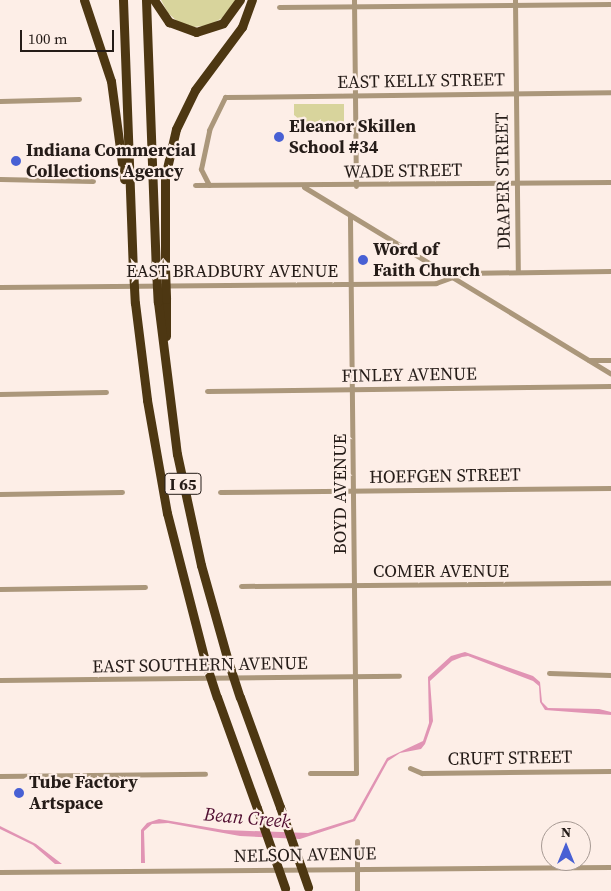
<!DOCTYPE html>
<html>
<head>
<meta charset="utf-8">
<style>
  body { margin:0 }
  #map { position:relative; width:611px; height:891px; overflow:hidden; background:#fdeee7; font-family:"Source Serif 4",serif }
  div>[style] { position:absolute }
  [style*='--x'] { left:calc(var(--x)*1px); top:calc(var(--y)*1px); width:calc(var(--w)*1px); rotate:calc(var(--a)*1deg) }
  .green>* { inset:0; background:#d8d49c }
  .water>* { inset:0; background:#e194b4 }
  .minor>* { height:5px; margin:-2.5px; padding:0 2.5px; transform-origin:2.5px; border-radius:2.5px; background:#ab977b }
  .motorway>* { height:9px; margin:-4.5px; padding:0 4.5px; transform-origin:4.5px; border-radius:4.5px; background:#4d3712 }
  .motorway-bridge>* { height:9px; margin:-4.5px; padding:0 4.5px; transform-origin:4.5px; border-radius:4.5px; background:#4d3712 }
  .dots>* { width:14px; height:14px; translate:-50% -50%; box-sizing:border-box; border:2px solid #fdeee7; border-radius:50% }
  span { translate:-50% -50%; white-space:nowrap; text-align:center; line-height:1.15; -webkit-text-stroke:4.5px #fdeee7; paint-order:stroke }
  .shield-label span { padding:1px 4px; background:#fdeee7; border:1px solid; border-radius:4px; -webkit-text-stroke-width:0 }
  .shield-label { font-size:16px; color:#251c18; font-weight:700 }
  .street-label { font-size:18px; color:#251c18 }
  .poi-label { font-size:18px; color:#251c18; font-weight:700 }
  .left { translate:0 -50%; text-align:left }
  .water-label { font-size:19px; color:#500d30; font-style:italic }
  .north { position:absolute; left:541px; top:821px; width:50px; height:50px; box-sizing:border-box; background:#fdeee7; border:1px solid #a79a94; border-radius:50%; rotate:0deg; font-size:14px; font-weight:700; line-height:20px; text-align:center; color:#251c18 }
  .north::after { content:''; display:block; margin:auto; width:18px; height:22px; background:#4860d4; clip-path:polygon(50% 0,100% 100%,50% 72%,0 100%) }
  .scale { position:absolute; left:20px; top:30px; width:94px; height:22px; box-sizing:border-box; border:2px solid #251c18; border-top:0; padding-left:6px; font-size:15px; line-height:18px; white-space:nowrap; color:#251c18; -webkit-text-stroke:4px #fdeee7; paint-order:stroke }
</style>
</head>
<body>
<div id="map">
  <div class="green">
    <div style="clip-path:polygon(161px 0,236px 0,222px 18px,210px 25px,194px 27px,178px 22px,168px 13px)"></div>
    <div style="clip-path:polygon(294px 104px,344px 104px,344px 123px,299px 123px,294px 126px)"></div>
  </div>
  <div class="water">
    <div style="clip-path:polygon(465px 652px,533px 676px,540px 682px,542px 702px,548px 708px,599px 709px,611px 712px,611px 715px,545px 710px,540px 702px,539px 686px,533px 681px,468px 656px,462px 657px,452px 661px,430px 681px,433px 721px,425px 744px,421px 749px,400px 753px,388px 761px,355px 821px,300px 839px,240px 836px,168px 823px,152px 824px,144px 831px,145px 863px,141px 863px,141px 830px,147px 823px,159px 819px,224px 830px,308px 833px,353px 819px,387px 758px,423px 741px,429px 723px,428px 677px,451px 656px)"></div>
    <div style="clip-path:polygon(0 826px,36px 844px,62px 864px,55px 864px,33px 845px,0 829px)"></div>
  </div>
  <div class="minor">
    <div style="--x:354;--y:0;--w:186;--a:89.4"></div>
    <div style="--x:515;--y:0;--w:272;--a:89.4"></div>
    <div style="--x:279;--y:7;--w:332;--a:-0.5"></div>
    <div style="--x:0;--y:101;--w:79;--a:-1.5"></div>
    <div style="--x:0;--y:179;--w:93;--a:1.2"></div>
    <div style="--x:195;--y:185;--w:416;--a:-0.4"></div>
    <div style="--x:209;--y:185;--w:18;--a:-117"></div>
    <div style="--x:201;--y:169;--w:40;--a:-78"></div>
    <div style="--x:209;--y:130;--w:37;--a:-64"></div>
    <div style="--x:225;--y:97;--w:386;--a:-0.7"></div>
    <div style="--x:304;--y:187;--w:359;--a:31.3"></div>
    <div style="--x:0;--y:287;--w:436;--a:-0.5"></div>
    <div style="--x:436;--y:283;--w:29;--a:-20"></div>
    <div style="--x:463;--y:273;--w:148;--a:-0.8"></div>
    <div style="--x:589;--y:360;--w:22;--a:0"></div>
    <div style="--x:207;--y:391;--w:404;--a:-0.7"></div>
    <div style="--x:0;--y:394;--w:106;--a:-1.1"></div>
    <div style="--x:220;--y:492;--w:391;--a:-0.6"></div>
    <div style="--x:0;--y:494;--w:122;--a:-0.9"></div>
    <div style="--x:241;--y:586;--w:370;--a:-0.5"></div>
    <div style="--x:0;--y:589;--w:145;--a:-0.8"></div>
    <div style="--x:549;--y:673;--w:62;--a:1.8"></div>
    <div style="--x:0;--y:680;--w:399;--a:-0.6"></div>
    <div style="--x:410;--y:768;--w:13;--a:23"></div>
    <div style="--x:422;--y:773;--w:189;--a:-0.6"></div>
    <div style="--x:310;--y:773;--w:46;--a:0"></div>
    <div style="--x:356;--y:773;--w:557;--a:-90.62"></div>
    <div style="--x:0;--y:776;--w:205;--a:-0.6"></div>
    <div style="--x:357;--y:841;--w:50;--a:90"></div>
    <div style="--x:0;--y:872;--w:611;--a:-0.47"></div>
  </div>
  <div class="motorway">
    <div style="--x:84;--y:0;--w:85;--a:71.6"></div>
    <div style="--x:111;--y:81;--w:99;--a:82.4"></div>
    <div style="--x:123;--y:0;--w:268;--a:87.9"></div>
    <div style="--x:146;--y:0;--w:269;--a:87.9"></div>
    <div style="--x:154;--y:0;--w:27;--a:56"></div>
    <div style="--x:169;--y:22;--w:29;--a:20"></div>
    <div style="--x:196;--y:32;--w:28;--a:-18"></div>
    <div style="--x:223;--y:23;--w:29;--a:-54"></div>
    <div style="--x:165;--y:268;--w:91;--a:-90"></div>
    <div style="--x:165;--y:177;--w:49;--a:-77.1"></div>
    <div style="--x:176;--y:129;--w:43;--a:-64"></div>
    <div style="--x:195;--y:90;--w:79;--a:-53.3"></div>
    <div style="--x:242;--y:27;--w:29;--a:-70"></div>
    <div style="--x:166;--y:299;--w:37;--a:90"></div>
    <div style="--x:158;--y:302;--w:153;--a:82.9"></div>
    <div style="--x:177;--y:454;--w:114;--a:77.8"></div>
    <div style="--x:201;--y:565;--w:100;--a:74.3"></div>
    <div style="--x:135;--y:303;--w:98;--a:82.9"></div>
    <div style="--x:147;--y:400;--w:115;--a:80"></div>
    <div style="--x:167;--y:513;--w:153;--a:75.6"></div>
    <div style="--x:217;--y:697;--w:118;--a:70.2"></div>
    <div style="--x:240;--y:697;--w:117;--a:70"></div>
  </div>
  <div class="motorway-bridge">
    <div style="--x:133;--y:268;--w:35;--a:87"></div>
    <div style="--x:165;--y:268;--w:31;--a:88"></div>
    <div style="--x:156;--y:269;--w:33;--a:87"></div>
    <div style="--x:205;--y:661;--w:38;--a:72"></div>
    <div style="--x:228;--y:661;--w:38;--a:72"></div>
    <div style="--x:280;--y:807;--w:85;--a:70.7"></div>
    <div style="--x:257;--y:808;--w:85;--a:70.7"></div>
  </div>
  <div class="dots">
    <div style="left:279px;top:137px;background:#4860d4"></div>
    <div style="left:16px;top:161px;background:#4860d4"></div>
    <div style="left:363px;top:260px;background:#4860d4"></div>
    <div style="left:19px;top:793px;background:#4860d4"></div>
  </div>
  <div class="shield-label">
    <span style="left:183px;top:484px">I 65</span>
  </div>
  <div class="street-label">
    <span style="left:421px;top:81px;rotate:-1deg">EAST KELLY STREET</span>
    <span style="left:403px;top:171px;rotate:-1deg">WADE STREET</span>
    <span style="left:503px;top:181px;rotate:-91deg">DRAPER STREET</span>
    <span style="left:232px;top:271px">EAST BRADBURY AVENUE</span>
    <span style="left:409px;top:375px;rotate:-1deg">FINLEY AVENUE</span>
    <span style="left:445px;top:476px;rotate:-1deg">HOEFGEN STREET</span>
    <span style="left:340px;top:494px;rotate:-90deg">BOYD AVENUE</span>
    <span style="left:441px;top:571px">COMER AVENUE</span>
    <span style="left:200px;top:665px;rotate:-1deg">EAST SOUTHERN AVENUE</span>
    <span style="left:510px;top:758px;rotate:-1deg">CRUFT STREET</span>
    <span style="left:305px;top:855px;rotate:-1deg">NELSON AVENUE</span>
  </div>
  <div class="poi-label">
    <span class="left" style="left:289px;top:137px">Eleanor Skillen<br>School #34</span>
    <span class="left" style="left:26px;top:161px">Indiana Commercial<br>Collections Agency</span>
    <span class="left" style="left:373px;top:260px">Word of<br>Faith Church</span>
    <span class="left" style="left:29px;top:793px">Tube Factory<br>Artspace</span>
  </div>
  <div class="water-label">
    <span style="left:247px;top:818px;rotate:5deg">Bean Creek</span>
  </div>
  <div class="north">N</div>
  <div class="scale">100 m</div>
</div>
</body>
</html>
